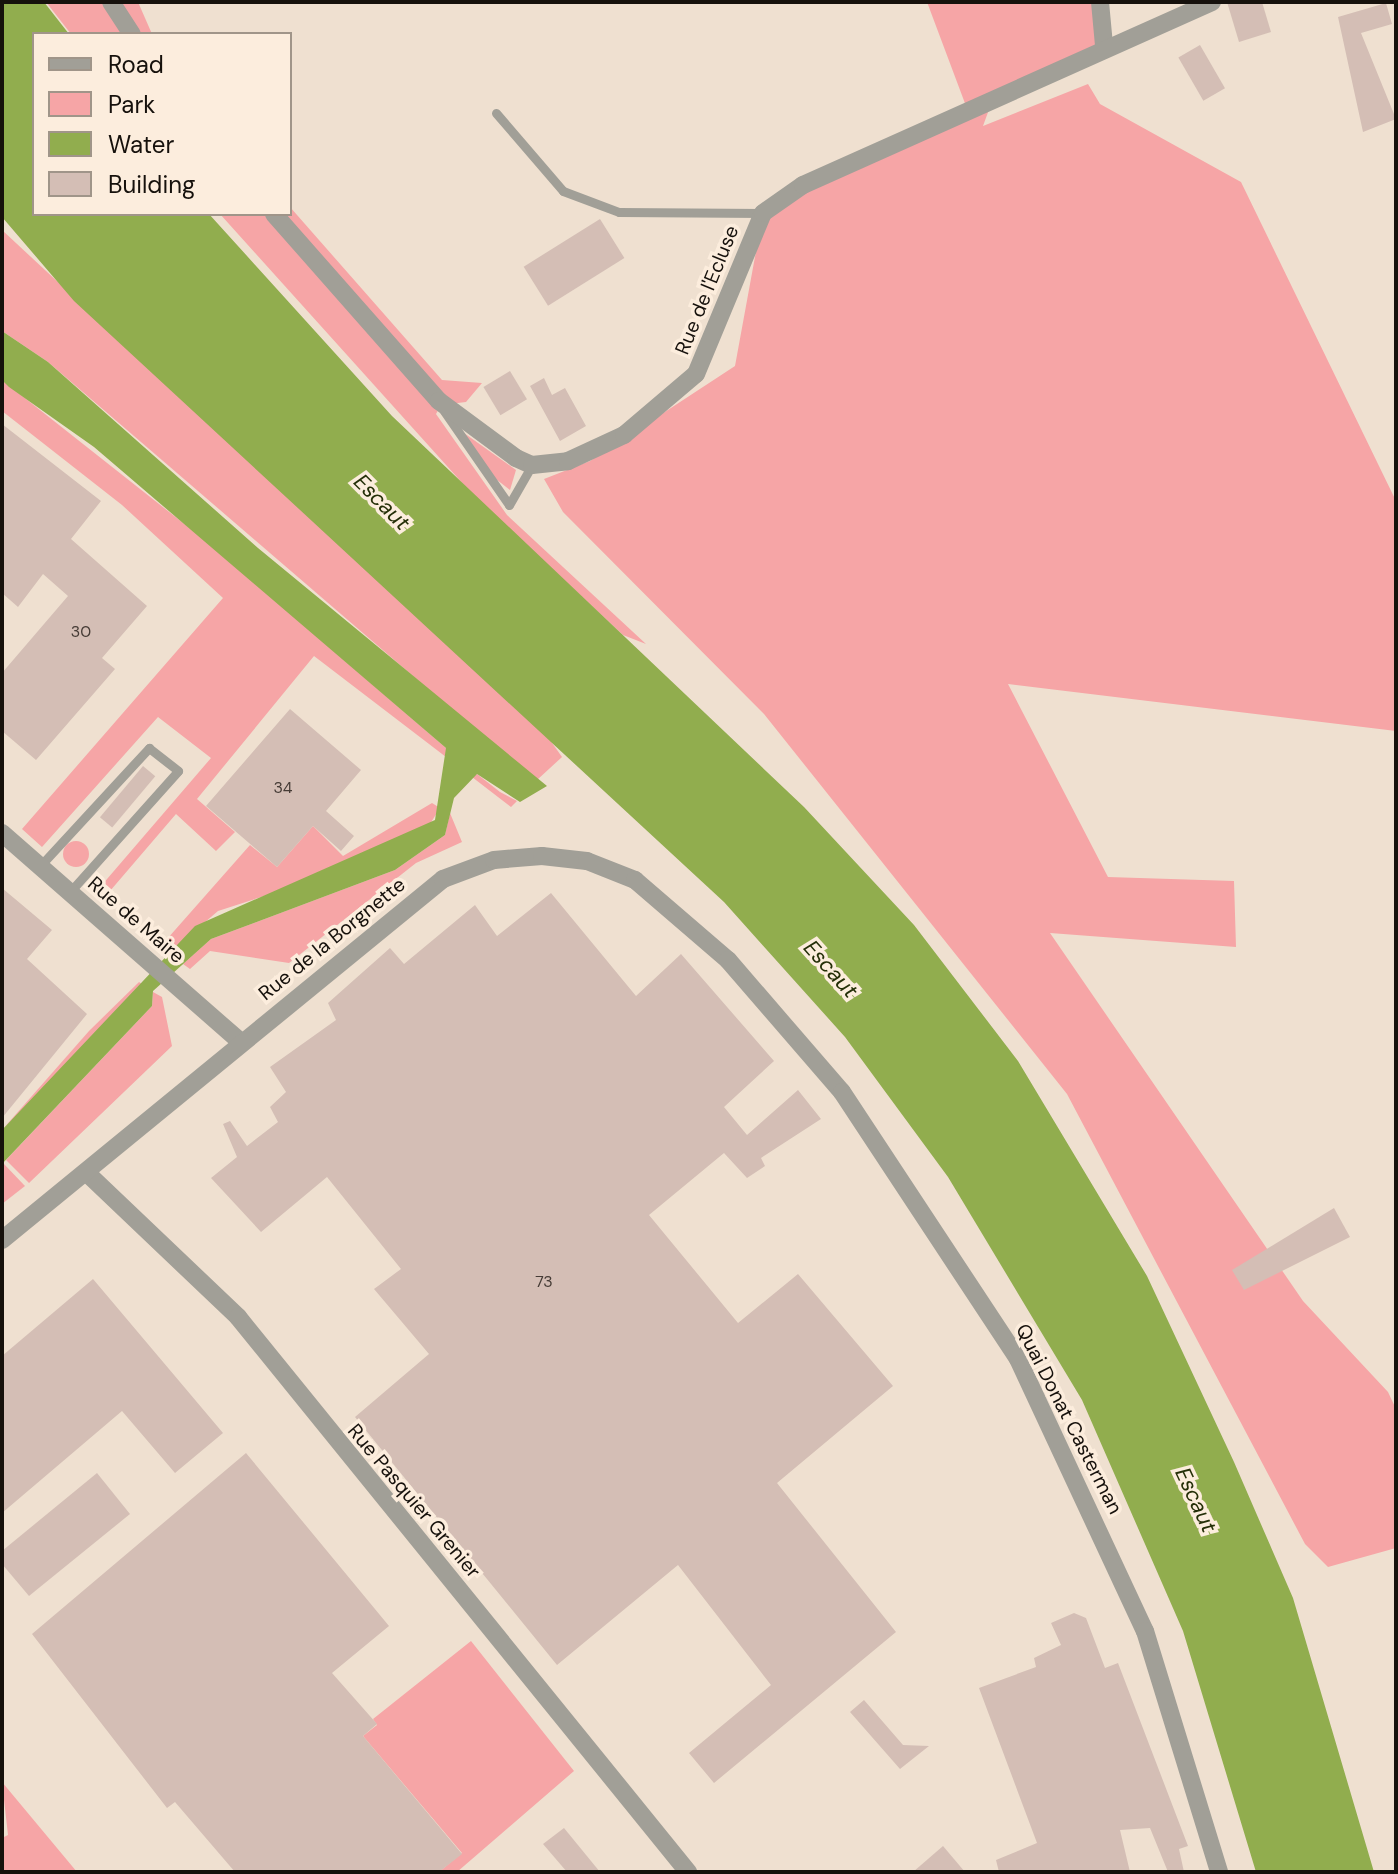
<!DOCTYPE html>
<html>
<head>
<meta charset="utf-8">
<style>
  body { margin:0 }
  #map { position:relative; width:1398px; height:1874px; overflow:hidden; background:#efe0d0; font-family:"DM Sans",sans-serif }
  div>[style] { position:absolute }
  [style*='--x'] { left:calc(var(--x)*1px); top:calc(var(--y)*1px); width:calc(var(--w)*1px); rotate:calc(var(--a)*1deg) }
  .green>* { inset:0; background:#f6a5a6 }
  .round { border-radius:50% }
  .water>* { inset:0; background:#91ad4e }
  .building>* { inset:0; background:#d4beb5; transform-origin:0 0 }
  .service>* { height:9px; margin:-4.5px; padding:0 4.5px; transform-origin:4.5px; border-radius:4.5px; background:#a19f97 }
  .minor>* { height:18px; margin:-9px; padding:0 9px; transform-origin:9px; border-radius:9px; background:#a19f97 }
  span { translate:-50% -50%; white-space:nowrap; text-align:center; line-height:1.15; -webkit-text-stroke:7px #fceddd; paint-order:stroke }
  .number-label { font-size:16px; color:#463c36 }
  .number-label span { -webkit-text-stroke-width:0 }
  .street-label { font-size:20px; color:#16110c }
  .water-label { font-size:22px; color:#253008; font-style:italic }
  .frame { position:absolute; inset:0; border:4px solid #16110c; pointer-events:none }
  .legend { position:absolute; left:32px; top:32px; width:260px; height:184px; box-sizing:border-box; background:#fceddd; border:2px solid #a09589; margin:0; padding:10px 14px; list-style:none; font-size:24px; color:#16110c }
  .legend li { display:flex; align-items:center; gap:16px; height:40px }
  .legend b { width:40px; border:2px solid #a09589 }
</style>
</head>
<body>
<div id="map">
  <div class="green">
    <div style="clip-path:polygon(46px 2px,138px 2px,152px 34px,71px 34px)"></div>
    <div style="clip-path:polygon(927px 2px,1093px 2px,1104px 45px,991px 104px,983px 126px,1088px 84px,1100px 104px,1241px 182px,1396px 501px,1396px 731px,1008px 684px,1108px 877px,1234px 881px,1236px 947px,1050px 933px,1303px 1301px,1388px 1392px,1396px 1409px,1396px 1548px,1328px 1567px,1305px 1544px,1067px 1094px,764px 714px,563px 512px,544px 479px,590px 461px,735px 366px,763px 213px,969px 114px)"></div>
    <div style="clip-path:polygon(290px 207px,442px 380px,482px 383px,466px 402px,441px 405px,436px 414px,507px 515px,646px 644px,623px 635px,474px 496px,220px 214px,290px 214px)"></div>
    <div style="clip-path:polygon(2px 230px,550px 740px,562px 757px,537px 780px,528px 775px,48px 362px,2px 331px)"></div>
    <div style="clip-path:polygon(2px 380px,211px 545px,446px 748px,446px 757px,314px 656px,197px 799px,235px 832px,216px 851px,176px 814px,104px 898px,95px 893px,211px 758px,158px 717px,42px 847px,22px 829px,223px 598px,122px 505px,2px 411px)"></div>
    <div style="clip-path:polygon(464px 433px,516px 470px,510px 490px,492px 476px)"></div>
    <div style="clip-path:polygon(477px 774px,500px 792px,517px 801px,511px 807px,472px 777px)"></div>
    <div style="clip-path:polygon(432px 803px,440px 808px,430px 824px,286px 889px,218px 911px,169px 953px,160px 947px,250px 845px,277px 867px,313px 826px,343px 856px)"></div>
    <div style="clip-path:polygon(450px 813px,462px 842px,416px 863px,289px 963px,210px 951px,190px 969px,183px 964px,211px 939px,395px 870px,445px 835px)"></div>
    <div class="round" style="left:63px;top:841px;width:26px;height:26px"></div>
    <div style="clip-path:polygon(139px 982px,145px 986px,2px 1130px,89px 1031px)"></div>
    <div style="clip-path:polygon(153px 992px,162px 997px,172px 1046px,29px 1183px,6px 1160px,152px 1006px)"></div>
    <div style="clip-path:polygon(3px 1163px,25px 1186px,2px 1204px,2px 1164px)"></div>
    <div style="clip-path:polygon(471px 1641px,574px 1771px,457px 1872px,439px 1872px,462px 1853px,363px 1736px,377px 1725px,373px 1719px)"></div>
    <div style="clip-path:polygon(2px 1782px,77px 1872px,2px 1872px,2px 1838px,8px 1835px)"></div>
  </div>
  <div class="water">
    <div style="clip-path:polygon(2px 2px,44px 2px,69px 34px,34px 34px,34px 214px,209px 214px,392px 416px,804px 807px,914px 925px,1018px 1061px,1147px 1276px,1234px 1462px,1293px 1598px,1374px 1872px,1256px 1872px,1183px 1631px,1082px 1400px,948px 1177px,845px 1037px,724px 902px,74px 301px,2px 217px)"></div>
    <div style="clip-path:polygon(2px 331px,48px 362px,258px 548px,547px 786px,520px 802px,477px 774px,454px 798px,445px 835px,395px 870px,211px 939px,153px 991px,152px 1006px,2px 1164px,2px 1130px,195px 926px,435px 820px,446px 748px,94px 447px,9px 387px,2px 380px)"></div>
  </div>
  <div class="building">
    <div style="clip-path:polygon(1227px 2px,1262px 2px,1271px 32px,1239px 42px)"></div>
    <div style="clip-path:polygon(1386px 3px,1392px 24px,1361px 33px,1396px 119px,1363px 132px,1338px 17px)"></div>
    <div style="left:1200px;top:45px;width:50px;height:25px;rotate:60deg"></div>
    <div style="left:600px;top:219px;width:46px;height:90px;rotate:58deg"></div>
    <div style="left:510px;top:371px;width:33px;height:31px;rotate:59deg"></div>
    <div style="clip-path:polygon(544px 378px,552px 395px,565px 388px,586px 426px,560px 441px,530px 386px)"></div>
    <div style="clip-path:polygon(2px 424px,101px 501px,71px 539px,147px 606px,102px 658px,115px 669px,36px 760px,2px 731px,2px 673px,68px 596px,43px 574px,18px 607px,2px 593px)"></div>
    <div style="clip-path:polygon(290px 709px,361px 770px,326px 811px,354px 836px,341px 851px,313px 826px,277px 867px,206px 806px)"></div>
    <div style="left:143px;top:766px;width:16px;height:67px;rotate:40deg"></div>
    <div style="clip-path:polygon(2px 888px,52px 930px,27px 959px,87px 1014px,2px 1118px)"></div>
    <div style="clip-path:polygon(551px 893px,636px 996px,681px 954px,774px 1061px,724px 1107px,747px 1135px,798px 1090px,821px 1119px,761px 1158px,765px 1166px,747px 1178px,724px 1153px,649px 1215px,738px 1323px,798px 1274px,893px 1386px,777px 1483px,896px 1632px,714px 1783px,689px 1753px,771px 1685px,678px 1565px,557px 1665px,355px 1417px,429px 1354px,374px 1289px,401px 1269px,327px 1177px,261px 1232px,211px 1178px,237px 1157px,223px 1124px,230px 1121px,247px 1146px,278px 1122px,270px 1107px,286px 1092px,270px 1067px,336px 1020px,328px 1003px,390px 948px,404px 964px,475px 905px,497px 936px)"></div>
    <div style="clip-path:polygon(1334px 1208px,1350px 1237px,1244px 1290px,1232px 1270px)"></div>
    <div style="clip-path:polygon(93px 1279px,223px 1433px,175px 1473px,122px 1411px,2px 1513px,2px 1356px)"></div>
    <div style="clip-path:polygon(246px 1453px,389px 1626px,332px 1673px,377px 1724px,363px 1736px,462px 1854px,439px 1872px,235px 1872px,175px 1802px,167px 1808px,32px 1634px)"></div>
    <div style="clip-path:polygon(97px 1473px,130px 1514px,29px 1596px,2px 1564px,2px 1551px)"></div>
    <div style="clip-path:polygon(1074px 1613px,1086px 1618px,1105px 1668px,1118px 1663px,1188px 1846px,1179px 1849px,1184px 1872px,1168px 1872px,1150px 1828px,1120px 1830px,1130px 1872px,999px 1872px,996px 1860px,1037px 1843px,979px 1688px,1036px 1667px,1034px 1658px,1061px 1645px,1051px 1623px)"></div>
    <div style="clip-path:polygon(864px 1700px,903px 1745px,929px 1746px,900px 1769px,850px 1712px)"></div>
    <div style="clip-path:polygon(564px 1828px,600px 1872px,567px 1872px,543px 1844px)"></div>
    <div style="clip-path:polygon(943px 1846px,965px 1872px,913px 1872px)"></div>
  </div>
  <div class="service">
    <div style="--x:496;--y:113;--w:103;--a:49.3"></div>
    <div style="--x:563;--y:191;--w:60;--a:20.6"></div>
    <div style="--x:619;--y:212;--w:144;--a:0.4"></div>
    <div style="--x:444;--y:411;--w:114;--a:55.3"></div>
    <div style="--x:509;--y:505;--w:46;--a:-60.1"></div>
    <div style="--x:40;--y:866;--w:161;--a:-47.3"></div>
    <div style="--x:149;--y:748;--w:37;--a:38"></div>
    <div style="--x:178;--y:771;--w:162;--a:131.8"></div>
  </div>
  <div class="minor">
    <div style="--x:111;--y:2;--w:38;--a:57"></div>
    <div style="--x:1100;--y:2;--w:43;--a:84.7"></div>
    <div style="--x:274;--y:214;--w:249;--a:48.6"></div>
    <div style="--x:439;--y:401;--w:96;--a:36.5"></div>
    <div style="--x:516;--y:458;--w:17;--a:24"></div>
    <div style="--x:532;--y:465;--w:36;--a:-6"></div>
    <div style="--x:568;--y:461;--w:62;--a:-24.9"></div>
    <div style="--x:624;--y:435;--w:94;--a:-40.3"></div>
    <div style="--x:696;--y:374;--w:174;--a:-67.4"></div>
    <div style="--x:763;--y:213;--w:49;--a:-35"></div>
    <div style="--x:803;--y:185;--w:448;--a:-24.1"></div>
    <div style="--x:2;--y:833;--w:316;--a:41.2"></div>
    <div style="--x:89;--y:1175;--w:206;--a:43.6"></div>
    <div style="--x:238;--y:1317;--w:715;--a:50.96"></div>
    <div style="--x:2;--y:1240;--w:570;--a:-39.3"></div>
    <div style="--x:443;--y:879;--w:54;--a:-20.4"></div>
    <div style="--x:494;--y:860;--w:48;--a:-4.8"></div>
    <div style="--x:542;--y:856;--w:45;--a:6.3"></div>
    <div style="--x:587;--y:861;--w:52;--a:21.6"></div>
    <div style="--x:635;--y:880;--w:123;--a:40.7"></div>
    <div style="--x:728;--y:960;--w:174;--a:49.2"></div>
    <div style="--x:842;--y:1092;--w:320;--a:56.6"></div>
    <div style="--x:1018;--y:1359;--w:300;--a:65"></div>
    <div style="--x:1145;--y:1631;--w:252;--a:72.9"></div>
  </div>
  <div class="number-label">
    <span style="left:81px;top:632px">30</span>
    <span style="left:283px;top:788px">34</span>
    <span style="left:544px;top:1282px">73</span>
  </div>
  <div class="street-label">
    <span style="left:707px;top:290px;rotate:-68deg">Rue de l'Ecluse</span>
    <span style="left:136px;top:920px;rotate:41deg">Rue de Maire</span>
    <span style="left:332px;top:939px;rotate:-39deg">Rue de la Borgnette</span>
    <span style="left:1069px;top:1419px;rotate:63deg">Quai Donat Casterman</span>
    <span style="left:414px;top:1501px;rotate:50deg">Rue Pasquier Grenier</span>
  </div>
  <div class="water-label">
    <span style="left:382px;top:502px;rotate:45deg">Escaut</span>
    <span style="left:831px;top:969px;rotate:48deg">Escaut</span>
    <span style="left:1196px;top:1500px;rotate:65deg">Escaut</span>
  </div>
  <div class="frame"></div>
  <ul class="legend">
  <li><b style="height:10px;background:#a19f97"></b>Road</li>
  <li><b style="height:22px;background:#f6a5a6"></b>Park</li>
  <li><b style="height:22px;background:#91ad4e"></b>Water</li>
  <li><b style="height:22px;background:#d4beb5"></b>Building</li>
  </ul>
</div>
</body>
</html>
